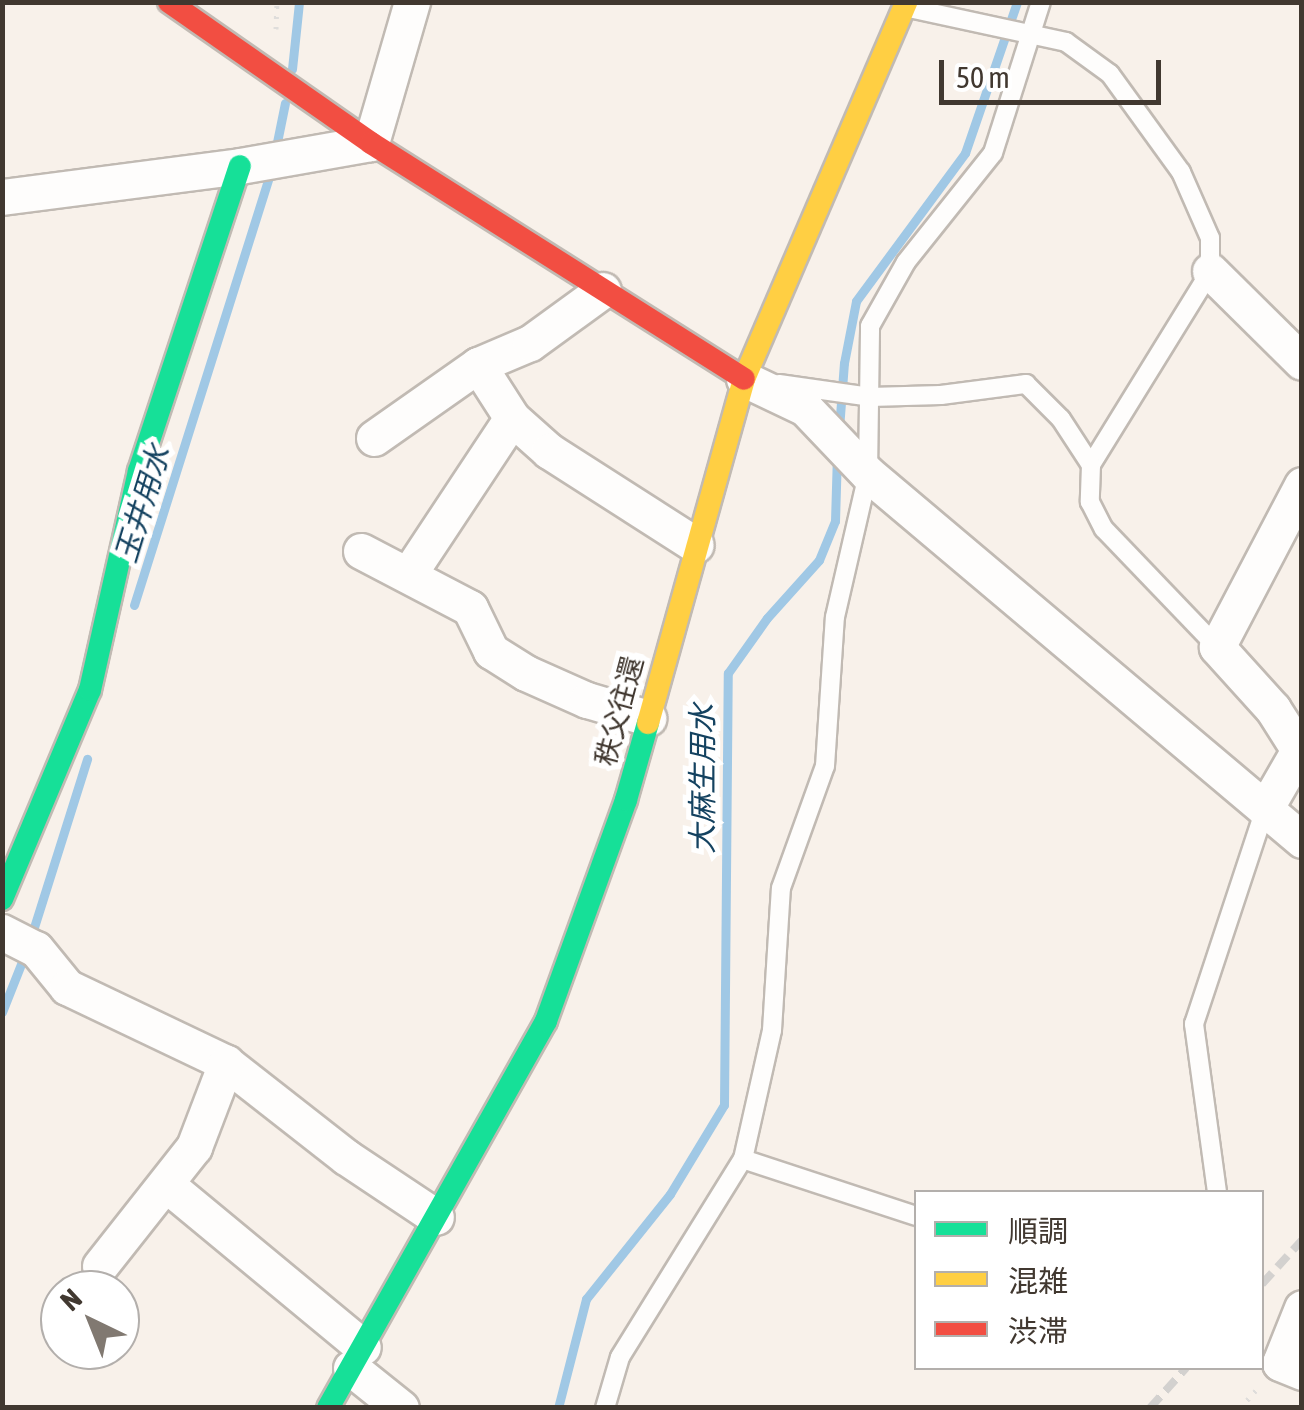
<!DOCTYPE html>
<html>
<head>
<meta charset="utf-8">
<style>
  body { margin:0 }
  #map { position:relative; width:1304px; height:1410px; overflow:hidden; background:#f8f1ea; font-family:"Asap Condensed","Noto Sans JP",sans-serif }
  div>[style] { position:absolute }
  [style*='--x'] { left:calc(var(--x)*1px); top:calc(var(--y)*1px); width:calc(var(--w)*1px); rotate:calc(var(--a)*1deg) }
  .stream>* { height:9px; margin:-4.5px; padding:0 4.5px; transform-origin:4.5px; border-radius:4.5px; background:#a0c8e5 }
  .path>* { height:5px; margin-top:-2.5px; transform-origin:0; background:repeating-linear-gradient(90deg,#dfdddb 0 2.5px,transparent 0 10.5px) }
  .roads { filter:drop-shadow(2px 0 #c1bab3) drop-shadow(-2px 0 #c1bab3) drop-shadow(0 2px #c1bab3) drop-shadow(0 -2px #c1bab3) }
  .lane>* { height:18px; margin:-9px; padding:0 9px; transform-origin:9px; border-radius:9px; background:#fefdfc }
  .street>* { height:35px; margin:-17.5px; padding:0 17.5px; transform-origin:17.5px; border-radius:17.5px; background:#fefdfc }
  .fast>* { height:22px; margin:-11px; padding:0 11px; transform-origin:11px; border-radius:11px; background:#16e098 }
  .slow>* { height:22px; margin:-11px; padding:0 11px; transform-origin:11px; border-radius:11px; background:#ffcf43 }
  .jam>* { height:22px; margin:-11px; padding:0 11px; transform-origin:11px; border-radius:11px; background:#f24e42 }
  .rail>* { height:8px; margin-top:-4px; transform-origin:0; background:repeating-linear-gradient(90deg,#d3d1cf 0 15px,transparent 0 23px) }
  span { translate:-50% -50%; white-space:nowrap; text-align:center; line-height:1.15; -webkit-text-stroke:10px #fff; paint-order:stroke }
  .street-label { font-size:28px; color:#413830 }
  .water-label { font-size:30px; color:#144260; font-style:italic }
  .frame { position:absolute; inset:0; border:5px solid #413830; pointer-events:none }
  .legend { position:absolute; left:914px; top:1190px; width:350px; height:180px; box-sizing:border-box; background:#fff; border:2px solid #b3afac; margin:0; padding:12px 18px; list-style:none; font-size:30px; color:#413830 }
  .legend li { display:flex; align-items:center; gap:20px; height:50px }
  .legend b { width:50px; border:2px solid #b3afac }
  .north { position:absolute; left:40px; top:1270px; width:100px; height:100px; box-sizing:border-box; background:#fff; border:2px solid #b3afac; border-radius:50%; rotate:317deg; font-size:28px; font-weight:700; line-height:40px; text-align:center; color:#413830 }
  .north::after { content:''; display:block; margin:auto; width:35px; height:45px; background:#817971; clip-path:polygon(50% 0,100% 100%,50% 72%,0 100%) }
  .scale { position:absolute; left:939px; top:60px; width:222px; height:45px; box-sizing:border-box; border:5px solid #413830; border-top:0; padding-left:12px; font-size:30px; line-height:35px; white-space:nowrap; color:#413830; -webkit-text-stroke:8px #fff; paint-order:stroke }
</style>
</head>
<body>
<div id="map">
  <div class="stream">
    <div style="--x:292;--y:69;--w:67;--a:-84"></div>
    <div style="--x:275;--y:152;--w:50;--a:-78.5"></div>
    <div style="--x:839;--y:429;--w:66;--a:-85.7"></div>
    <div style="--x:844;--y:363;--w:63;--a:-79"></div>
    <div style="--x:856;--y:301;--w:184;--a:-53.6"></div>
    <div style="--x:965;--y:153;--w:160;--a:-71"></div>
    <div style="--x:134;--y:605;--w:459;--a:-72.5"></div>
    <div style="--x:30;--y:940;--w:190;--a:-72.5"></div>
    <div style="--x:2;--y:1012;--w:62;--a:-68.4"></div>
    <div style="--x:558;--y:1408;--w:113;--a:-75.6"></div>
    <div style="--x:586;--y:1299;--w:134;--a:-51.3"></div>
    <div style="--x:670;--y:1194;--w:104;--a:-58.8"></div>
    <div style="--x:724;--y:1105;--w:432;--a:-89.5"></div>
    <div style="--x:728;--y:673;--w:67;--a:-54.7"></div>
    <div style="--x:767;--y:618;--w:78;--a:-48.1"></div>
    <div style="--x:819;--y:560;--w:42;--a:-67.7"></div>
    <div style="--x:835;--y:521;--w:67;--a:-88.3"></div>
  </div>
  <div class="path">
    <div style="--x:276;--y:29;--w:27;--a:-88"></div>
    <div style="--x:1240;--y:1408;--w:28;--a:-48"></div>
  </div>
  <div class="roads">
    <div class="lane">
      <div style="--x:909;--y:8;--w:161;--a:12.2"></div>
      <div style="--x:1066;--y:42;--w:54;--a:36"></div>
      <div style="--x:1110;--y:74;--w:121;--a:54.1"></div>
      <div style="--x:1181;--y:172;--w:72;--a:66.3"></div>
      <div style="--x:1210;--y:238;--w:34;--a:90"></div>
      <div style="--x:1210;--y:272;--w:227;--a:121.7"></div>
      <div style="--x:779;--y:384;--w:92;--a:8.1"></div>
      <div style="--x:870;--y:397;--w:71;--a:-1.6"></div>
      <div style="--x:941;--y:395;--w:86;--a:-7.4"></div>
      <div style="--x:1026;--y:384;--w:49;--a:45"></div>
      <div style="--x:1061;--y:419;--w:55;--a:56.9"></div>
      <div style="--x:1091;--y:465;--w:37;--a:92"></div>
      <div style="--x:1090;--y:502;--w:30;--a:63"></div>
      <div style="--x:1104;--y:529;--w:163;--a:46.2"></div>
      <div style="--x:1217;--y:1192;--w:170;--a:-97.8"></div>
      <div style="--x:1194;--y:1024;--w:226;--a:-71.7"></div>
      <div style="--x:916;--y:1216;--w:182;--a:-161.8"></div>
      <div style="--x:743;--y:1159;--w:132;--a:-77.3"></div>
      <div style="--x:772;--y:1030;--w:142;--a:-86.4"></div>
      <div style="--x:781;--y:888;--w:130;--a:-70.2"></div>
      <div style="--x:825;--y:766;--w:149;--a:-86.2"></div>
      <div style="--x:835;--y:617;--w:147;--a:-77"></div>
      <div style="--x:868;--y:474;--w:148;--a:-89.2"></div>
      <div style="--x:870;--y:326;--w:73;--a:-60.6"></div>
      <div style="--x:906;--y:262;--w:139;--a:-51.4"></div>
      <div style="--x:993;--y:153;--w:158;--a:-72.4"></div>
      <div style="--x:605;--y:1408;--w:53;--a:-73.6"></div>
      <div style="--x:620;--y:1357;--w:233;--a:-58.2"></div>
    </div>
    <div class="street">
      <div style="--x:2;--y:197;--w:240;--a:-7.4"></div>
      <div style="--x:240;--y:166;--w:133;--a:-10"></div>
      <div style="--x:371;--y:143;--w:147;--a:-73.8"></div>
      <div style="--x:1210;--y:271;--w:129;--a:44.7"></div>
      <div style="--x:478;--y:365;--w:63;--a:57.3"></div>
      <div style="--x:512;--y:418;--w:50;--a:41.7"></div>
      <div style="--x:549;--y:451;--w:174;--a:32.6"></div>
      <div style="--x:744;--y:379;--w:68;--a:25.4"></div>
      <div style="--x:805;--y:408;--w:91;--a:46.3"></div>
      <div style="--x:868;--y:474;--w:568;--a:40.14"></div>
      <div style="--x:374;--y:438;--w:127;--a:-35.1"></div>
      <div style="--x:478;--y:365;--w:56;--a:-22.9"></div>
      <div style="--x:530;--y:343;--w:90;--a:-36"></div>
      <div style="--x:361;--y:551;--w:123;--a:27.6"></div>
      <div style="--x:470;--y:608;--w:48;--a:64"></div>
      <div style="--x:491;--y:651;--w:41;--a:32.2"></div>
      <div style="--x:526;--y:673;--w:67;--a:23.9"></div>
      <div style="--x:587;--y:700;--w:64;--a:16.4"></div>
      <div style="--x:408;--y:575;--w:188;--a:-56.5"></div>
      <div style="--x:1265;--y:809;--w:68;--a:-60"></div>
      <div style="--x:1299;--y:750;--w:49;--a:-122.4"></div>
      <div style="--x:1273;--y:709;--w:84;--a:-132.1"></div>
      <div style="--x:1217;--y:647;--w:183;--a:-62.3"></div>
      <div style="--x:2;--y:932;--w:38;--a:27"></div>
      <div style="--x:36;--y:949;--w:49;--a:50.8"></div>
      <div style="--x:67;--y:987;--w:176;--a:25.5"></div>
      <div style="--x:226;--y:1063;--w:152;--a:38.1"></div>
      <div style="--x:346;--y:1157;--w:108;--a:33.7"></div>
      <div style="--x:167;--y:1185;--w:254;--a:39.6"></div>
      <div style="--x:100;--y:1266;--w:152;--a:-51.7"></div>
      <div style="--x:194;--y:1147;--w:90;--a:-69.1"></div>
      <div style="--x:1302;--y:1308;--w:59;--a:111.8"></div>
      <div style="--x:1280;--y:1363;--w:24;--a:22"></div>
      <div style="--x:351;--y:1368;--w:64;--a:38.7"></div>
    </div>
    <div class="fast">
      <div style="--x:2;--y:899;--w:227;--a:-67.2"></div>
      <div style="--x:90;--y:690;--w:224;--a:-77.4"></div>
      <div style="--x:139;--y:471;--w:321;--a:-71.7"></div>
      <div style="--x:328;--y:1408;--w:444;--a:-60.6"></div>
      <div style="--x:546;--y:1021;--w:235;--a:-70.1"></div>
      <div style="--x:626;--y:800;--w:80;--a:-74.1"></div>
    </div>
    <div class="slow">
      <div style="--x:648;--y:723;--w:357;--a:-74.4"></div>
      <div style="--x:744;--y:379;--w:410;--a:-66.7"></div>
    </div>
    <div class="jam">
      <div style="--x:169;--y:2;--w:246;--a:34.9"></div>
      <div style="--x:371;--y:143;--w:441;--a:32.3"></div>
    </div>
  </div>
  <div class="rail">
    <div style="--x:1262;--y:1284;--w:59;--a:-47.7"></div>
    <div style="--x:1150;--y:1408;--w:54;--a:-48"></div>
  </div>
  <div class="street-label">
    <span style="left:619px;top:711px;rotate:-75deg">秩父往還</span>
  </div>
  <div class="water-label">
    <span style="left:142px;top:504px;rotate:-73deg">玉井用水</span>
    <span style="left:702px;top:779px;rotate:-90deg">大麻生用水</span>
  </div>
  <div class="frame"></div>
  <ul class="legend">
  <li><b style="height:12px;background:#16e098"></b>順調</li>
  <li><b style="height:12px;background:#ffcf43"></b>混雑</li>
  <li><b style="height:12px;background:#f24e42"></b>渋滞</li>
  </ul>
  <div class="north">N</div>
  <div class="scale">50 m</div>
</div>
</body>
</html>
